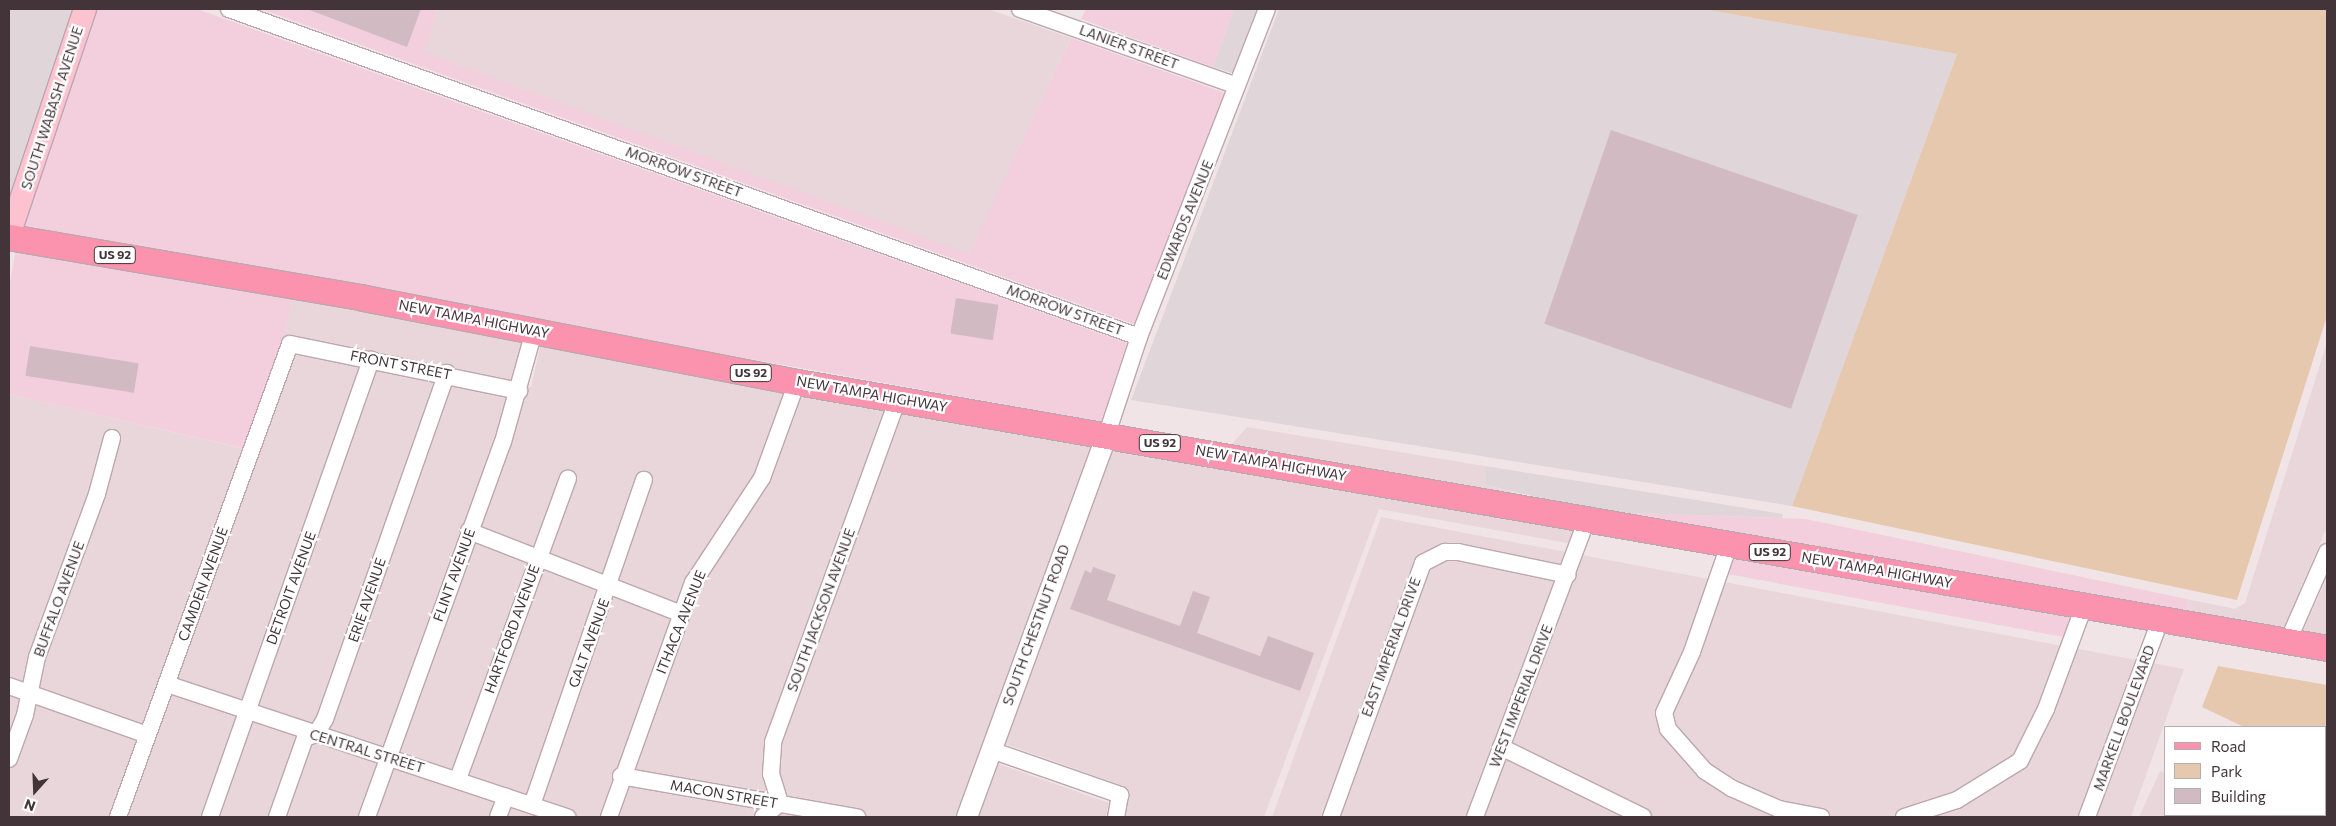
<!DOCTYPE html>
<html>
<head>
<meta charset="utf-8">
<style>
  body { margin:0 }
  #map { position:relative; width:2336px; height:826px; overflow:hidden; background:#f1e4e7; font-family:Commissioner,sans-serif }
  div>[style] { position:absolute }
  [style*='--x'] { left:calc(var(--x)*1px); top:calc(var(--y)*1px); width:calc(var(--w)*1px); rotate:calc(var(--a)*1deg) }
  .residential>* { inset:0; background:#e9d6db }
  .commercial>* { inset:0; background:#f3cfdd }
  .industrial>* { inset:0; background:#e0d6da }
  .green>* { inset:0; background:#e5c8ad }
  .building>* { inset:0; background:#d2bac3; transform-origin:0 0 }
  .roads { filter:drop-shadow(1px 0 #bca7ae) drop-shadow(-1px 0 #bca7ae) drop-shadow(0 1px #bca7ae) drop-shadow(0 -1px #bca7ae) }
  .minor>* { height:16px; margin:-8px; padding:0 8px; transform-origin:8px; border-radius:8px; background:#fff }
  .tertiary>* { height:20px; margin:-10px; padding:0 10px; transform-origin:10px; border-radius:10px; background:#fff }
  .secondary>* { height:22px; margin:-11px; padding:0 11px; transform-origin:11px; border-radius:11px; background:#fdc2cf }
  .primary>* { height:25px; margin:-12.5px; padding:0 12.5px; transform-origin:12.5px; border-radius:12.5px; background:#fb93ae }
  span { translate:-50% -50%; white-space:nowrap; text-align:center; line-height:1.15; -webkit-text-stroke:4.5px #fff; paint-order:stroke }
  .shield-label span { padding:1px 4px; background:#fff; border:1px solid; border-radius:4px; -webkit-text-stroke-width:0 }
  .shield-label { font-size:12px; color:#433439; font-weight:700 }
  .street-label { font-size:14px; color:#433439 }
  .frame { position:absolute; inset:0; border:10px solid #433439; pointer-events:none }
  .legend { position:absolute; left:2164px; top:726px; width:162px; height:90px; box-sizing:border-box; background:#fff; border:1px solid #b4aeb0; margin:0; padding:6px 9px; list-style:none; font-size:15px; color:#433439 }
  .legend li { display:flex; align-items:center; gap:10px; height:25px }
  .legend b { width:25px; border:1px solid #b4aeb0 }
  .north { position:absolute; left:10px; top:766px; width:50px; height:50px; -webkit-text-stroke:4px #fff; paint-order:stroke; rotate:200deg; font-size:14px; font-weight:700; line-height:20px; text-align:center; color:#433439 }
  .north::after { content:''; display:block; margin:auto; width:18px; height:22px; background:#433439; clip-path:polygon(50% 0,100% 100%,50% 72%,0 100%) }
</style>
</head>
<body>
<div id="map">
  <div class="residential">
    <div style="clip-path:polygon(437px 9px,988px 9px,1071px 38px,969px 255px,423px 52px)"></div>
    <div style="clip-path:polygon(292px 296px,523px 339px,513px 383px,531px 387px,541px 343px,784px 390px,771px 426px,788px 433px,803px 393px,885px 407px,872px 443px,889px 450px,904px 410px,1094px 442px,956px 817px,9px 817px,9px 394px,262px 453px)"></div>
    <div style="clip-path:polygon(2327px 342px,2327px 527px,2283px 629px,2189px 612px,2187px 599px,2235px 609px,2245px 603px)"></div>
    <div style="clip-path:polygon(1247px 427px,1485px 466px,1486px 485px,1570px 507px,1231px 445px)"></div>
    <div style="clip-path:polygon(1113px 445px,1583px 531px,1578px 545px,1379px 509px,1264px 817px,1125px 817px,1129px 797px,1123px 786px,1003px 743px)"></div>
    <div style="clip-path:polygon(1381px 517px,2184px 669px,2131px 817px,1272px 817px)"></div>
    <div style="clip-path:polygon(2327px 578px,2327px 638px,2302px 633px)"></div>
    <div style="clip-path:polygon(996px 763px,1109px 803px,1106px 817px,976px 817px)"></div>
    <div style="clip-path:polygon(2160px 771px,2165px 773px,2165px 815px,2252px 815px,2139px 817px)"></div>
  </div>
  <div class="commercial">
    <div style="clip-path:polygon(94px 9px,197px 9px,1127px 343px,1101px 422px,21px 228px)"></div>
    <div style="clip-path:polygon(261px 9px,437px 9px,424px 52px,969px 254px,1071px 38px,1225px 93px,1134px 324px)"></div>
    <div style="clip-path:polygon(1086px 9px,1234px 9px,1213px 67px,1081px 19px)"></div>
    <div style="clip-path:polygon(16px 249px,292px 296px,263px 453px,9px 394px,9px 288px)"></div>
    <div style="clip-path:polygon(1599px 512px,1806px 519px,2187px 599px,2189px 612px)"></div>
    <div style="clip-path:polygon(1735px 556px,2071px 615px,2063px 637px,1728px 574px)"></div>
  </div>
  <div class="industrial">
    <div style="clip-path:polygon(9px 9px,75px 9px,9px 206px)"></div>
    <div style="clip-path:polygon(1234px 9px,1257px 9px,1232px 73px,1213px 67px)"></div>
    <div style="clip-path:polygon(1279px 9px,1703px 9px,1957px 54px,1792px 506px,1131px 400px)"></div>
    <div style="clip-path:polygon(1485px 466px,1783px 514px,1782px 518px,1599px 512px,1486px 485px)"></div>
  </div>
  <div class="green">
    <div style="clip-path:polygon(1703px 9px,2327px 9px,2327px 316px,2237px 600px,1792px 506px,1957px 54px)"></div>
    <div style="clip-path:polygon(2218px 666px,2327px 685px,2327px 817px,2250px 817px,2325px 815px,2325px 727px,2244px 727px,2202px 707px)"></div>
  </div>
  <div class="building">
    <div style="clip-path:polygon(307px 9px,421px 9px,407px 47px)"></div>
    <div style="left:1611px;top:130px;width:261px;height:205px;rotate:19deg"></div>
    <div style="left:956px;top:298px;width:43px;height:36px;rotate:9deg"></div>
    <div style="left:30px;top:346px;width:110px;height:30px;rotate:9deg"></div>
    <div style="clip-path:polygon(1093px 567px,1116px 575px,1107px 600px,1180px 626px,1193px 591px,1210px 597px,1197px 633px,1260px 656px,1268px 636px,1314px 653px,1300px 691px,1070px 609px,1085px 570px,1091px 573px)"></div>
  </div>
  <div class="roads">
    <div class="minor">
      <div style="--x:229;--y:9;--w:967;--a:19.82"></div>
      <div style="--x:1020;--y:9;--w:230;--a:19.5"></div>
      <div style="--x:1107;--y:434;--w:102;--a:-71.7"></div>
      <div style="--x:1139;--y:337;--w:352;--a:-68.7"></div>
      <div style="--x:469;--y:531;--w:229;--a:21.3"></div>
      <div style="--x:1729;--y:545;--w:113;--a:109.1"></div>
      <div style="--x:1692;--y:652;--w:67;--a:114.7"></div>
      <div style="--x:1664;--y:713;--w:16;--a:76"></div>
      <div style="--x:1668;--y:729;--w:56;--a:48.6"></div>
      <div style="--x:1705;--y:771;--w:31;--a:33"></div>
      <div style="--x:1731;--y:788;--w:52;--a:23.6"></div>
      <div style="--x:1779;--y:809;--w:43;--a:10.8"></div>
      <div style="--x:2288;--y:641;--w:97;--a:-66.3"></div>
      <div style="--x:167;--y:684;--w:422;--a:18.4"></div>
      <div style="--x:9;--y:686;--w:146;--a:19.5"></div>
      <div style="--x:1501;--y:747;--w:158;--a:26.2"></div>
      <div style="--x:991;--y:750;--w:137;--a:19.2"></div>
      <div style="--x:1120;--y:795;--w:22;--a:100"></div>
      <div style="--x:9;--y:759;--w:47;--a:-70"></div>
      <div style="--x:25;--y:715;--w:59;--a:-78.3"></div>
      <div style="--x:37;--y:657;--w:174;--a:-69.8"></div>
      <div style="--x:97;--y:494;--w:58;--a:-75"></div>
      <div style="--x:621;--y:776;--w:240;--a:9.9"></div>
      <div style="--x:458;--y:779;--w:320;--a:-69.9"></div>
      <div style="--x:532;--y:805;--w:344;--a:-71"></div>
      <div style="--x:118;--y:817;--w:503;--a:-70.02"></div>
      <div style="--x:290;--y:344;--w:234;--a:11.6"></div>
      <div style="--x:210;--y:817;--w:485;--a:-70.6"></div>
      <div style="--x:277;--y:817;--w:84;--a:-70.5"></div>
      <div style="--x:305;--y:738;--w:12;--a:-20"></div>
      <div style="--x:316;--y:734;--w:17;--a:-59"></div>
      <div style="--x:325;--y:719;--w:367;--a:-70.6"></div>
      <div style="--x:367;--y:817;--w:399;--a:-70.1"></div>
      <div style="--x:503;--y:442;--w:115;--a:-74.4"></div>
      <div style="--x:498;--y:817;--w:22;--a:-69"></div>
      <div style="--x:609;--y:817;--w:249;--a:-70.3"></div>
      <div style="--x:693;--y:583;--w:126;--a:-56.7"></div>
      <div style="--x:762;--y:478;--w:102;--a:-70"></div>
      <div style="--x:763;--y:817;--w:22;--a:-39"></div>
      <div style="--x:780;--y:803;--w:30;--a:-107"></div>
      <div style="--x:771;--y:774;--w:32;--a:-86"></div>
      <div style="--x:773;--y:742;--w:365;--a:-70"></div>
      <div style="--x:1331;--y:817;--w:270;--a:-70.1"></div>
      <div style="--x:1423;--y:563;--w:25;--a:-27"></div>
      <div style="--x:1445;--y:552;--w:13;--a:0"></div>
      <div style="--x:1458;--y:552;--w:112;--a:11.8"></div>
      <div style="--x:1475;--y:817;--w:316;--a:-69.4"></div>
      <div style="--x:1904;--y:817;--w:56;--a:-17.8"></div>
      <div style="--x:1957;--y:800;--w:74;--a:-31.8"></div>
      <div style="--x:2020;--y:761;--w:58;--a:-63.4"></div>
      <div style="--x:2046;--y:709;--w:110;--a:-69.7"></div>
      <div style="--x:2087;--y:817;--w:212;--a:-69.6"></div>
    </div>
    <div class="tertiary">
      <div style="--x:967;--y:817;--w:408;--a:-69.9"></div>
    </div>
    <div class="secondary">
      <div style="--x:9;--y:235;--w:238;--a:-71.4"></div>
    </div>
    <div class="primary">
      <div style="--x:9;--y:237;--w:360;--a:9.7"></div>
      <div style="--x:364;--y:298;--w:441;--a:11"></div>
      <div style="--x:797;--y:382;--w:1553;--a:9.86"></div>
    </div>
  </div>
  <div class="shield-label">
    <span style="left:115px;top:255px">US 92</span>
    <span style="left:751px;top:373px">US 92</span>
    <span style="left:1160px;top:443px">US 92</span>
    <span style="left:1770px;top:552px">US 92</span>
  </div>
  <div class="street-label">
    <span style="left:1129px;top:47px;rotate:20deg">LANIER STREET</span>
    <span style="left:52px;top:108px;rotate:-72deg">SOUTH WABASH AVENUE</span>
    <span style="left:684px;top:172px;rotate:20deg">MORROW STREET</span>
    <span style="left:1185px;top:220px;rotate:-68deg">EDWARDS AVENUE</span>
    <span style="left:1065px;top:310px;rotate:20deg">MORROW STREET</span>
    <span style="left:474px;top:319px;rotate:11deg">NEW TAMPA HIGHWAY</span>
    <span style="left:401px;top:365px;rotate:11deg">FRONT STREET</span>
    <span style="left:872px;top:394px;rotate:10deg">NEW TAMPA HIGHWAY</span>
    <span style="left:1271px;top:463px;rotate:10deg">NEW TAMPA HIGHWAY</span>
    <span style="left:1877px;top:570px;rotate:10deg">NEW TAMPA HIGHWAY</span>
    <span style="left:454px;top:575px;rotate:-70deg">FLINT AVENUE</span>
    <span style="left:203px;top:584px;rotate:-70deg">CAMDEN AVENUE</span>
    <span style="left:291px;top:588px;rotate:-70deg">DETROIT AVENUE</span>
    <span style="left:59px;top:599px;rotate:-70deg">BUFFALO AVENUE</span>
    <span style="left:367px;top:600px;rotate:-71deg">ERIE AVENUE</span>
    <span style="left:821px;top:610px;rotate:-70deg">SOUTH JACKSON AVENUE</span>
    <span style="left:681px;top:622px;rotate:-68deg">ITHACA AVENUE</span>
    <span style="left:1036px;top:625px;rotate:-70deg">SOUTH CHESTNUT ROAD</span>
    <span style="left:512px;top:629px;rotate:-70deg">HARTFORD AVENUE</span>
    <span style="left:589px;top:643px;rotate:-70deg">GALT AVENUE</span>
    <span style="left:1391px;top:647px;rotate:-70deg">EAST IMPERIAL DRIVE</span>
    <span style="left:1521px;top:696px;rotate:-69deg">WEST IMPERIAL DRIVE</span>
    <span style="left:2124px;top:718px;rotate:-70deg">MARKELL BOULEVARD</span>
    <span style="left:367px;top:751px;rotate:17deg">CENTRAL STREET</span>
    <span style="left:724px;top:794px;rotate:10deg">MACON STREET</span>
  </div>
  <div class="frame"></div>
  <ul class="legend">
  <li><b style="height:6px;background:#fb93ae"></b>Road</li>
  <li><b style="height:14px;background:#e5c8ad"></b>Park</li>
  <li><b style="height:14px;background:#d2bac3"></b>Building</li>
  </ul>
  <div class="north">N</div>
</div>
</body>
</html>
